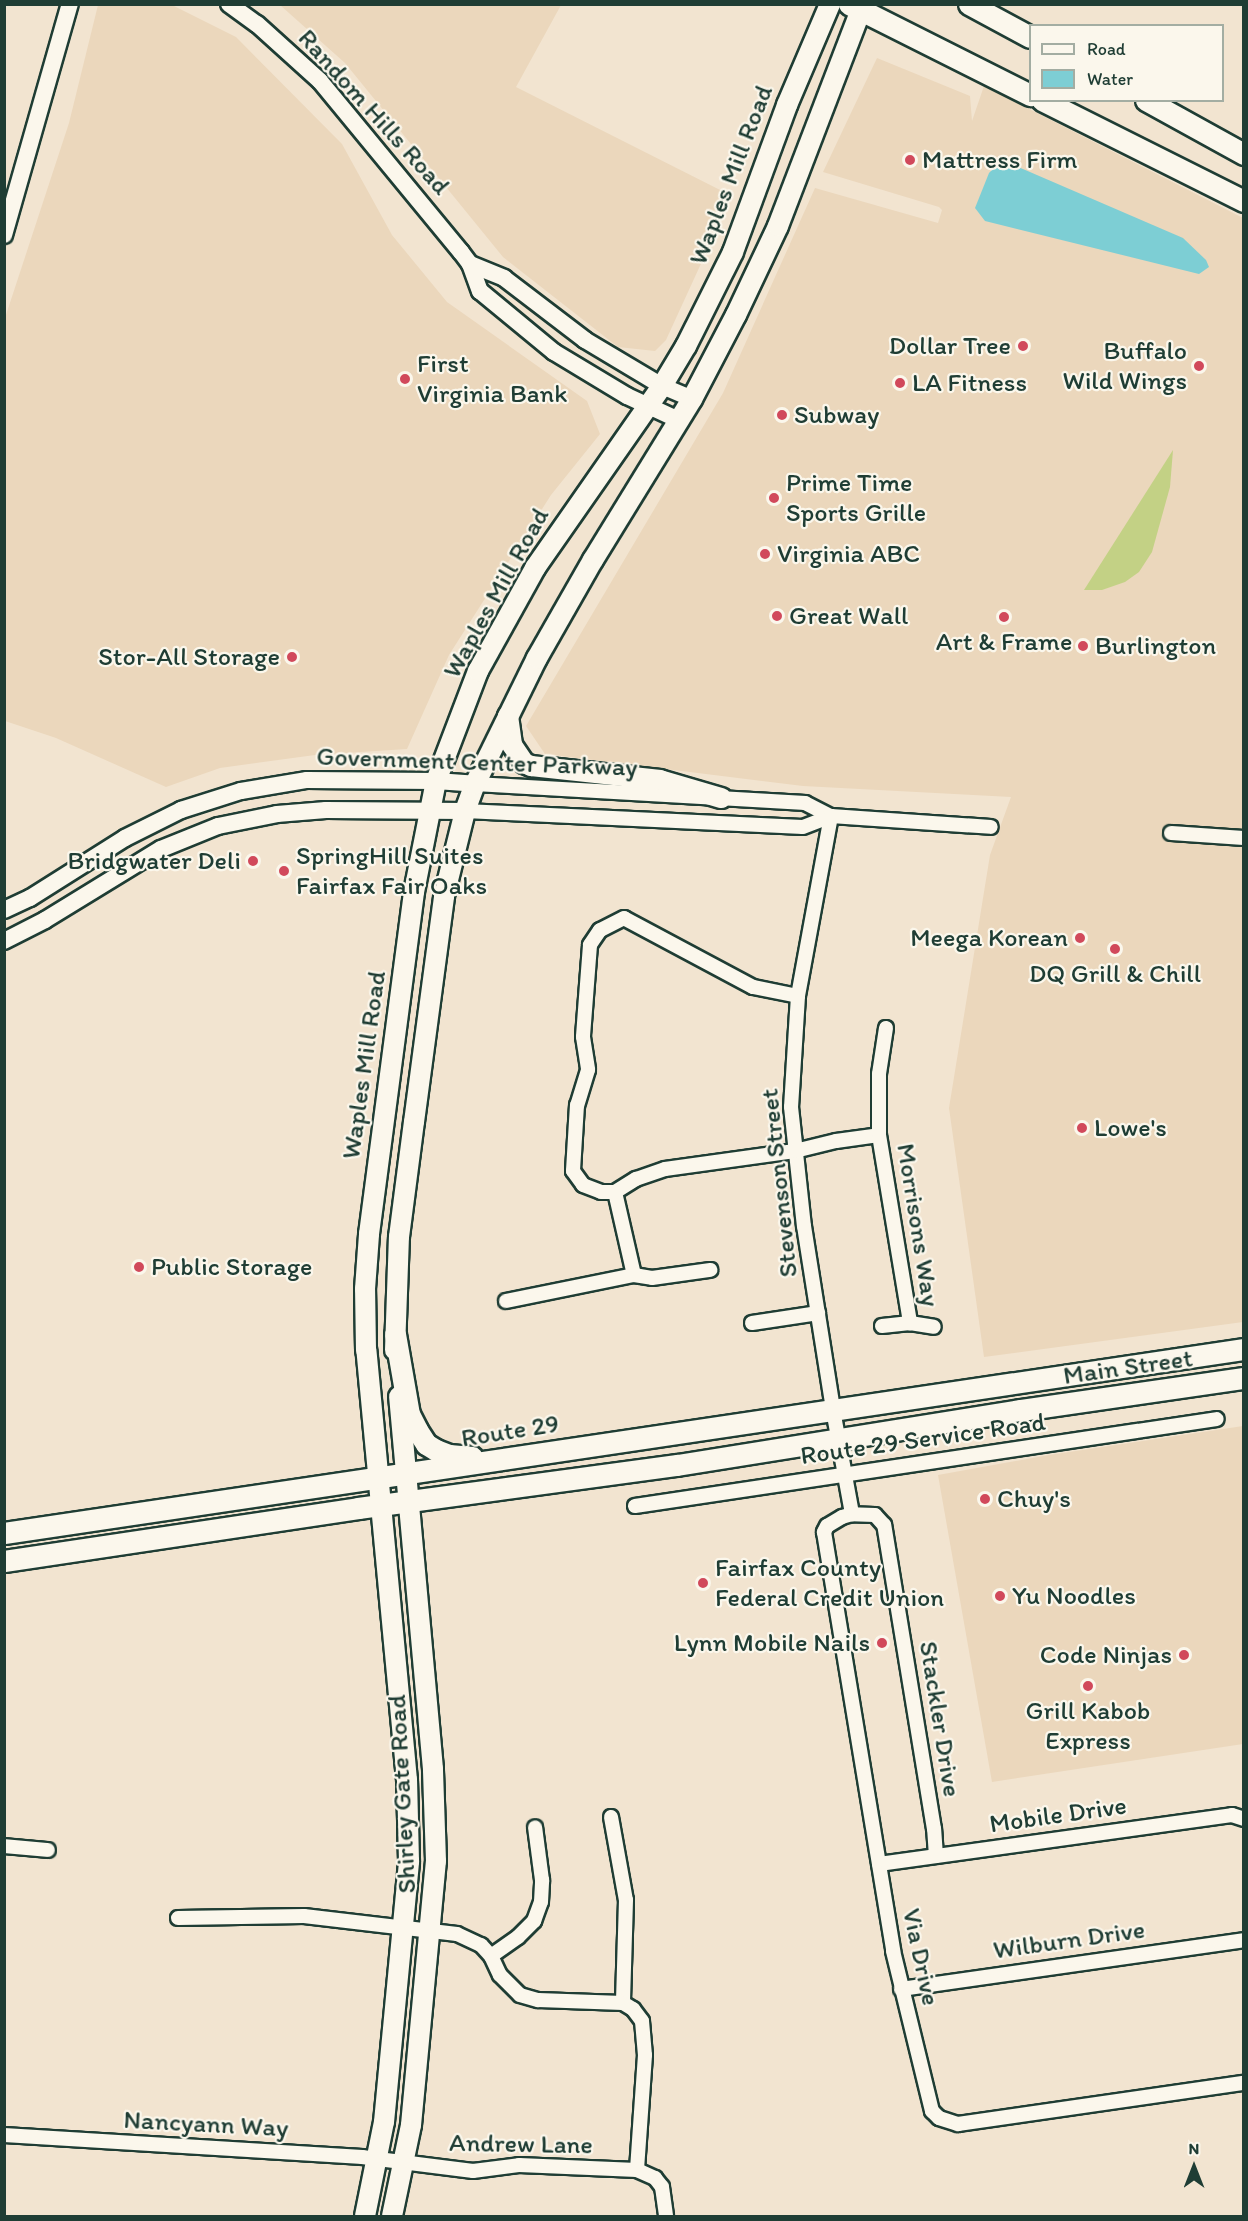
<!DOCTYPE html>
<html>
<head>
<meta charset="utf-8">
<style>
  body { margin:0 }
  #map { position:relative; width:1248px; height:2221px; overflow:hidden; background:#f2e4d0; font-family:Itim,sans-serif }
  div>[style] { position:absolute }
  [style*='--x'] { left:calc(var(--x)*1px); top:calc(var(--y)*1px); width:calc(var(--w)*1px); rotate:calc(var(--a)*1deg) }
  .built>* { inset:0; background:#ebd7bc }
  .green>* { inset:0; background:#c3d185 }
  .water>* { inset:0; background:#7dced4 }
  .roads { filter:drop-shadow(2px 0 #1f3d34) drop-shadow(-2px 0 #1f3d34) drop-shadow(0 2px #1f3d34) drop-shadow(0 -2px #1f3d34) }
  .minor>* { height:14px; margin:-7px; padding:0 7px; transform-origin:7px; border-radius:7px; background:#fbf7ec }
  .tertiary>* { height:16px; margin:-8px; padding:0 8px; transform-origin:8px; border-radius:8px; background:#fbf7ec }
  .secondary>* { height:20px; margin:-10px; padding:0 10px; transform-origin:10px; border-radius:10px; background:#fbf7ec }
  .primary>* { height:21px; margin:-10.5px; padding:0 10.5px; transform-origin:10.5px; border-radius:10.5px; background:#fbf7ec }
  .dots>* { width:16px; height:16px; translate:-50% -50%; box-sizing:border-box; border:3px solid #fbf7ec; border-radius:50% }
  span { translate:-50% -50%; white-space:nowrap; text-align:center; line-height:1.15; -webkit-text-stroke:4.5px #fbf7ec; paint-order:stroke }
  .street-label { font-size:26px; color:#1f3d34 }
  .poi-label { font-size:26px; color:#1f3d34 }
  .left { translate:0 -50%; text-align:left }
  .right { translate:-100% -50%; text-align:right }
  .frame { position:absolute; inset:0; border:6px solid #1f3d34; pointer-events:none }
  .legend { position:absolute; left:1029px; top:24px; width:195px; height:78px; box-sizing:border-box; background:#fbf7ec; border:2px solid #a3ada2; margin:0; padding:8px 10px; list-style:none; font-size:18px; color:#1f3d34 }
  .legend li { display:flex; align-items:center; gap:12px; height:30px }
  .legend b { width:30px; border:2px solid #a3ada2 }
  .north { position:absolute; left:1164px; top:2137px; width:60px; height:60px; -webkit-text-stroke:4px #fbf7ec; paint-order:stroke; rotate:0deg; font-size:16px; font-weight:700; line-height:24px; text-align:center; color:#1f3d34 }
  .north::after { content:''; display:block; margin:auto; width:21px; height:27px; background:#1f3d34; clip-path:polygon(50% 0,100% 100%,50% 72%,0 100%) }
</style>
</head>
<body>
<div id="map">
  <div class="built">
    <div style="clip-path:polygon(98px 5px,172px 5px,236px 37px,342px 144px,392px 235px,447px 302px,587px 401px,600px 434px,551px 495px,449px 655px,407px 749px,315px 755px,220px 768px,166px 787px,56px 738px,5px 721px,5px 318px,69px 123px)"></div>
    <div style="clip-path:polygon(280px 5px,561px 5px,516px 87px,732px 196px,666px 340px,655px 351px,618px 347px,503px 257px,345px 63px)"></div>
    <div style="clip-path:polygon(877px 58px,970px 96px,972px 121px,984px 86px,1243px 218px,1243px 1322px,984px 1357px,949px 1108px,990px 855px,1011px 797px,803px 786px,545px 754px,526px 726px,723px 393px,815px 188px,938px 223px,942px 210px,939px 207px,823px 172px)"></div>
    <div style="clip-path:polygon(1243px 1426px,1243px 1744px,992px 1782px,938px 1475px,1049px 1455px)"></div>
  </div>
  <div class="green">
    <div style="clip-path:polygon(1173px 450px,1170px 487px,1152px 552px,1139px 572px,1125px 582px,1102px 590px,1084px 590px)"></div>
  </div>
  <div class="water">
    <div style="clip-path:polygon(1002px 160px,1183px 238px,1206px 260px,1209px 267px,1199px 274px,985px 221px,975px 208px,989px 173px)"></div>
  </div>
  <div class="roads">
    <div class="minor">
      <div style="--x:475;--y:784;--w:331;--a:3.3"></div>
      <div style="--x:805;--y:803;--w:29;--a:27"></div>
      <div style="--x:831;--y:816;--w:160;--a:3.9"></div>
      <div style="--x:465;--y:811;--w:338;--a:2.7"></div>
      <div style="--x:803;--y:827;--w:30;--a:-21"></div>
      <div style="--x:831;--y:816;--w:183;--a:100.4"></div>
      <div style="--x:798;--y:996;--w:111;--a:93.6"></div>
      <div style="--x:791;--y:1107;--w:120;--a:83.8"></div>
      <div style="--x:804;--y:1226;--w:186;--a:81"></div>
      <div style="--x:833;--y:1410;--w:106;--a:79.6"></div>
      <div style="--x:1171;--y:833;--w:73;--a:3.9"></div>
      <div style="--x:798;--y:996;--w:46;--a:-168.7"></div>
      <div style="--x:753;--y:987;--w:146;--a:-151.9"></div>
      <div style="--x:624;--y:918;--w:27;--a:153"></div>
      <div style="--x:600;--y:930;--w:18;--a:124"></div>
      <div style="--x:590;--y:945;--w:92;--a:94.4"></div>
      <div style="--x:583;--y:1037;--w:33;--a:81"></div>
      <div style="--x:588;--y:1070;--w:37;--a:107"></div>
      <div style="--x:577;--y:1105;--w:66;--a:93.5"></div>
      <div style="--x:573;--y:1171;--w:17;--a:54"></div>
      <div style="--x:583;--y:1185;--w:19;--a:21"></div>
      <div style="--x:601;--y:1192;--w:14;--a:0"></div>
      <div style="--x:615;--y:1192;--w:25;--a:-32"></div>
      <div style="--x:636;--y:1179;--w:31;--a:-19"></div>
      <div style="--x:665;--y:1169;--w:131;--a:-7.9"></div>
      <div style="--x:795;--y:1151;--w:42;--a:-13.7"></div>
      <div style="--x:836;--y:1141;--w:43;--a:-7.9"></div>
      <div style="--x:886;--y:1028;--w:47;--a:98.7"></div>
      <div style="--x:879;--y:1074;--w:61;--a:90"></div>
      <div style="--x:879;--y:1135;--w:191;--a:80.6"></div>
      <div style="--x:615;--y:1192;--w:85;--a:77.1"></div>
      <div style="--x:634;--y:1275;--w:18;--a:9"></div>
      <div style="--x:652;--y:1278;--w:59;--a:-7.9"></div>
      <div style="--x:506;--y:1301;--w:131;--a:-11.5"></div>
      <div style="--x:752;--y:1323;--w:67;--a:-8.6"></div>
      <div style="--x:882;--y:1326;--w:28;--a:-6"></div>
      <div style="--x:910;--y:1323;--w:24;--a:9"></div>
      <div style="--x:635;--y:1506;--w:588;--a:-8.5"></div>
      <div style="--x:611;--y:1817;--w:84;--a:79.8"></div>
      <div style="--x:626;--y:1900;--w:103;--a:91.7"></div>
      <div style="--x:4;--y:1846;--w:44;--a:5.2"></div>
      <div style="--x:936;--y:1856;--w:27;--a:-94"></div>
      <div style="--x:934;--y:1829;--w:308;--a:-99.3"></div>
      <div style="--x:884;--y:1525;--w:13;--a:-132"></div>
      <div style="--x:875;--y:1515;--w:23;--a:-178"></div>
      <div style="--x:852;--y:1514;--w:10;--a:163"></div>
      <div style="--x:842;--y:1517;--w:17;--a:149"></div>
      <div style="--x:827;--y:1526;--w:7;--a:117"></div>
      <div style="--x:824;--y:1532;--w:425;--a:80.6"></div>
      <div style="--x:893;--y:1951;--w:165;--a:76.3"></div>
      <div style="--x:932;--y:2111;--w:10;--a:45"></div>
      <div style="--x:939;--y:2118;--w:20;--a:18"></div>
      <div style="--x:958;--y:2124;--w:289;--a:-8.2"></div>
      <div style="--x:879;--y:1864;--w:356;--a:-7.9"></div>
      <div style="--x:1232;--y:1815;--w:13;--a:18"></div>
      <div style="--x:178;--y:1918;--w:126;--a:-0.9"></div>
      <div style="--x:304;--y:1916;--w:154;--a:6.7"></div>
      <div style="--x:457;--y:1934;--w:26;--a:25"></div>
      <div style="--x:481;--y:1945;--w:15;--a:48"></div>
      <div style="--x:491;--y:1956;--w:21;--a:65"></div>
      <div style="--x:500;--y:1975;--w:28;--a:45"></div>
      <div style="--x:520;--y:1995;--w:19;--a:16"></div>
      <div style="--x:538;--y:2000;--w:85;--a:2"></div>
      <div style="--x:623;--y:2003;--w:12;--a:31"></div>
      <div style="--x:633;--y:2009;--w:15;--a:53"></div>
      <div style="--x:642;--y:2021;--w:34;--a:85"></div>
      <div style="--x:645;--y:2055;--w:115;--a:94"></div>
      <div style="--x:491;--y:1956;--w:33;--a:-35"></div>
      <div style="--x:518;--y:1937;--w:23;--a:-45"></div>
      <div style="--x:534;--y:1921;--w:20;--a:-70"></div>
      <div style="--x:541;--y:1902;--w:22;--a:-87"></div>
      <div style="--x:542;--y:1880;--w:53;--a:-97.5"></div>
      <div style="--x:901;--y:1989;--w:346;--a:-8.1"></div>
      <div style="--x:4;--y:2135;--w:359;--a:3.5"></div>
      <div style="--x:362;--y:2157;--w:112;--a:7.2"></div>
      <div style="--x:473;--y:2171;--w:46;--a:-7.4"></div>
      <div style="--x:519;--y:2165;--w:118;--a:2.4"></div>
      <div style="--x:637;--y:2170;--w:20;--a:24"></div>
      <div style="--x:655;--y:2178;--w:11;--a:52"></div>
      <div style="--x:662;--y:2187;--w:29;--a:82"></div>
    </div>
    <div class="tertiary">
      <div style="--x:229;--y:4;--w:34;--a:36"></div>
      <div style="--x:257;--y:24;--w:85;--a:42.1"></div>
      <div style="--x:320;--y:81;--w:222;--a:50.5"></div>
      <div style="--x:461;--y:252;--w:15;--a:53"></div>
      <div style="--x:470;--y:264;--w:29;--a:70"></div>
      <div style="--x:480;--y:291;--w:96;--a:39.5"></div>
      <div style="--x:554;--y:352;--w:85;--a:31.1"></div>
      <div style="--x:627;--y:396;--w:57;--a:24.8"></div>
      <div style="--x:4;--y:235;--w:240;--a:-74.1"></div>
      <div style="--x:470;--y:264;--w:37;--a:22"></div>
      <div style="--x:504;--y:278;--w:102;--a:37.4"></div>
      <div style="--x:585;--y:340;--w:90;--a:30.9"></div>
      <div style="--x:662;--y:386;--w:33;--a:23"></div>
      <div style="--x:4;--y:910;--w:29;--a:-25"></div>
      <div style="--x:30;--y:898;--w:112;--a:-32.3"></div>
      <div style="--x:125;--y:838;--w:63;--a:-26.6"></div>
      <div style="--x:181;--y:810;--w:63;--a:-17.6"></div>
      <div style="--x:241;--y:791;--w:67;--a:-9.5"></div>
      <div style="--x:307;--y:780;--w:129;--a:0.4"></div>
      <div style="--x:436;--y:781;--w:39;--a:4"></div>
      <div style="--x:4;--y:941;--w:46;--a:-27.1"></div>
      <div style="--x:45;--y:920;--w:136;--a:-31.5"></div>
      <div style="--x:161;--y:849;--w:61;--a:-22"></div>
      <div style="--x:218;--y:826;--w:60;--a:-11.5"></div>
      <div style="--x:277;--y:814;--w:49;--a:-4.7"></div>
      <div style="--x:326;--y:810;--w:139;--a:0.4"></div>
    </div>
    <div class="secondary">
      <div style="--x:508;--y:716;--w:29;--a:82"></div>
      <div style="--x:512;--y:745;--w:22;--a:56"></div>
      <div style="--x:524;--y:763;--w:8;--a:23"></div>
      <div style="--x:531;--y:766;--w:130;--a:6.2"></div>
      <div style="--x:660;--y:780;--w:64;--a:16.4"></div>
      <div style="--x:395;--y:1350;--w:113;--a:-88"></div>
      <div style="--x:399;--y:1237;--w:116;--a:-82.6"></div>
      <div style="--x:414;--y:1122;--w:228;--a:-82.4"></div>
      <div style="--x:444;--y:896;--w:88;--a:-76.1"></div>
      <div style="--x:465;--y:811;--w:29;--a:-70"></div>
      <div style="--x:475;--y:784;--w:140;--a:-63.8"></div>
      <div style="--x:537;--y:658;--w:113;--a:-60.3"></div>
      <div style="--x:593;--y:560;--w:189;--a:-58.4"></div>
      <div style="--x:692;--y:399;--w:95;--a:-62.4"></div>
      <div style="--x:736;--y:315;--w:98;--a:-64.7"></div>
      <div style="--x:778;--y:226;--w:238;--a:-69"></div>
      <div style="--x:365;--y:2216;--w:96;--a:-78.6"></div>
      <div style="--x:384;--y:2122;--w:262;--a:-84.5"></div>
      <div style="--x:409;--y:1861;--w:81;--a:-91.4"></div>
      <div style="--x:407;--y:1780;--w:432;--a:-95.4"></div>
      <div style="--x:366;--y:1350;--w:61;--a:-90.9"></div>
      <div style="--x:365;--y:1289;--w:55;--a:-85.8"></div>
      <div style="--x:369;--y:1234;--w:345;--a:-82.5"></div>
      <div style="--x:414;--y:892;--w:113;--a:-78.8"></div>
      <div style="--x:436;--y:781;--w:118;--a:-69.1"></div>
      <div style="--x:478;--y:671;--w:118;--a:-61"></div>
      <div style="--x:535;--y:568;--w:222;--a:-55.1"></div>
      <div style="--x:662;--y:386;--w:47;--a:-59"></div>
      <div style="--x:686;--y:346;--w:105;--a:-63.4"></div>
      <div style="--x:733;--y:252;--w:157;--a:-69.8"></div>
      <div style="--x:787;--y:105;--w:110;--a:-66.9"></div>
      <div style="--x:392;--y:2216;--w:93;--a:-78.2"></div>
      <div style="--x:411;--y:2125;--w:265;--a:-84.6"></div>
      <div style="--x:436;--y:1861;--w:92;--a:-91.9"></div>
      <div style="--x:433;--y:1769;--w:374;--a:-95.2"></div>
    </div>
    <div class="primary">
      <div style="--x:849;--y:4;--w:203;--a:26.7"></div>
      <div style="--x:969;--y:4;--w:69;--a:28.4"></div>
      <div style="--x:1042;--y:100;--w:226;--a:26.6"></div>
      <div style="--x:1146;--y:100;--w:112;--a:28.9"></div>
      <div style="--x:395;--y:1334;--w:81;--a:80.1"></div>
      <div style="--x:409;--y:1414;--w:18;--a:63"></div>
      <div style="--x:417;--y:1430;--w:17;--a:57"></div>
      <div style="--x:426;--y:1444;--w:12;--a:31"></div>
      <div style="--x:436;--y:1450;--w:14;--a:21"></div>
      <div style="--x:449;--y:1455;--w:23;--a:5"></div>
      <div style="--x:4;--y:1533;--w:1254;--a:-8.44"></div>
      <div style="--x:4;--y:1561;--w:358;--a:-8.5"></div>
      <div style="--x:358;--y:1508;--w:322;--a:-7.7"></div>
      <div style="--x:677;--y:1465;--w:348;--a:-9.1"></div>
      <div style="--x:1021;--y:1410;--w:225;--a:-8.2"></div>
    </div>
  </div>
  <div class="dots">
    <div style="left:910px;top:160px;background:#d1495b"></div>
    <div style="left:1023px;top:346px;background:#d1495b"></div>
    <div style="left:1199px;top:366px;background:#d1495b"></div>
    <div style="left:405px;top:379px;background:#d1495b"></div>
    <div style="left:900px;top:383px;background:#d1495b"></div>
    <div style="left:782px;top:415px;background:#d1495b"></div>
    <div style="left:774px;top:498px;background:#d1495b"></div>
    <div style="left:765px;top:554px;background:#d1495b"></div>
    <div style="left:777px;top:616px;background:#d1495b"></div>
    <div style="left:1004px;top:617px;background:#d1495b"></div>
    <div style="left:1083px;top:646px;background:#d1495b"></div>
    <div style="left:292px;top:657px;background:#d1495b"></div>
    <div style="left:253px;top:861px;background:#d1495b"></div>
    <div style="left:284px;top:871px;background:#d1495b"></div>
    <div style="left:1080px;top:938px;background:#d1495b"></div>
    <div style="left:1115px;top:949px;background:#d1495b"></div>
    <div style="left:1082px;top:1128px;background:#d1495b"></div>
    <div style="left:139px;top:1267px;background:#d1495b"></div>
    <div style="left:985px;top:1499px;background:#d1495b"></div>
    <div style="left:703px;top:1583px;background:#d1495b"></div>
    <div style="left:1000px;top:1596px;background:#d1495b"></div>
    <div style="left:882px;top:1643px;background:#d1495b"></div>
    <div style="left:1184px;top:1655px;background:#d1495b"></div>
    <div style="left:1088px;top:1686px;background:#d1495b"></div>
  </div>
  <div class="street-label">
    <span style="left:374px;top:112px;rotate:48deg">Random Hills Road</span>
    <span style="left:731px;top:175px;rotate:-69deg">Waples Mill Road</span>
    <span style="left:496px;top:593px;rotate:-61deg">Waples Mill Road</span>
    <span style="left:477px;top:762px;rotate:2deg">Government Center Parkway</span>
    <span style="left:364px;top:1065px;rotate:-82deg">Waples Mill Road</span>
    <span style="left:779px;top:1183px;rotate:-96deg">Stevenson Street</span>
    <span style="left:918px;top:1225px;rotate:81deg">Morrisons Way</span>
    <span style="left:1128px;top:1367px;rotate:-8deg">Main Street</span>
    <span style="left:510px;top:1431px;rotate:-9deg">Route 29</span>
    <span style="left:923px;top:1439px;rotate:-8deg">Route 29 Service Road</span>
    <span style="left:940px;top:1719px;rotate:81deg">Stackler Drive</span>
    <span style="left:402px;top:1794px;rotate:-93deg">Shirley Gate Road</span>
    <span style="left:1058px;top:1815px;rotate:-8deg">Mobile Drive</span>
    <span style="left:1069px;top:1940px;rotate:-8deg">Wilburn Drive</span>
    <span style="left:921px;top:1957px;rotate:78deg">Via Drive</span>
    <span style="left:206px;top:2124px;rotate:3deg">Nancyann Way</span>
    <span style="left:521px;top:2144px;rotate:1deg">Andrew Lane</span>
  </div>
  <div class="poi-label">
    <span class="left" style="left:922px;top:160px">Mattress Firm</span>
    <span class="right" style="left:1011px;top:346px">Dollar Tree</span>
    <span class="right" style="left:1187px;top:366px">Buffalo<br>Wild Wings</span>
    <span class="left" style="left:417px;top:379px">First<br>Virginia Bank</span>
    <span class="left" style="left:912px;top:383px">LA Fitness</span>
    <span class="left" style="left:794px;top:415px">Subway</span>
    <span class="left" style="left:786px;top:498px">Prime Time<br>Sports Grille</span>
    <span class="left" style="left:777px;top:554px">Virginia ABC</span>
    <span class="left" style="left:789px;top:616px">Great Wall</span>
    <span style="left:1004px;top:642px">Art &amp; Frame</span>
    <span class="left" style="left:1095px;top:646px">Burlington</span>
    <span class="right" style="left:280px;top:657px">Stor-All Storage</span>
    <span class="left" style="left:296px;top:871px">SpringHill Suites<br>Fairfax Fair Oaks</span>
    <span class="right" style="left:241px;top:861px">Bridgwater Deli</span>
    <span class="right" style="left:1068px;top:938px">Meega Korean</span>
    <span style="left:1115px;top:974px">DQ Grill &amp; Chill</span>
    <span class="left" style="left:1094px;top:1128px">Lowe's</span>
    <span class="left" style="left:151px;top:1267px">Public Storage</span>
    <span class="left" style="left:997px;top:1499px">Chuy's</span>
    <span class="left" style="left:715px;top:1583px">Fairfax County<br>Federal Credit Union</span>
    <span class="left" style="left:1012px;top:1596px">Yu Noodles</span>
    <span class="right" style="left:870px;top:1643px">Lynn Mobile Nails</span>
    <span class="right" style="left:1172px;top:1655px">Code Ninjas</span>
    <span style="left:1088px;top:1726px">Grill Kabob<br>Express</span>
  </div>
  <div class="frame"></div>
  <ul class="legend">
  <li><b style="height:8px;background:#fbf7ec"></b>Road</li>
  <li><b style="height:16px;background:#7dced4"></b>Water</li>
  </ul>
  <div class="north">N</div>
</div>
</body>
</html>
